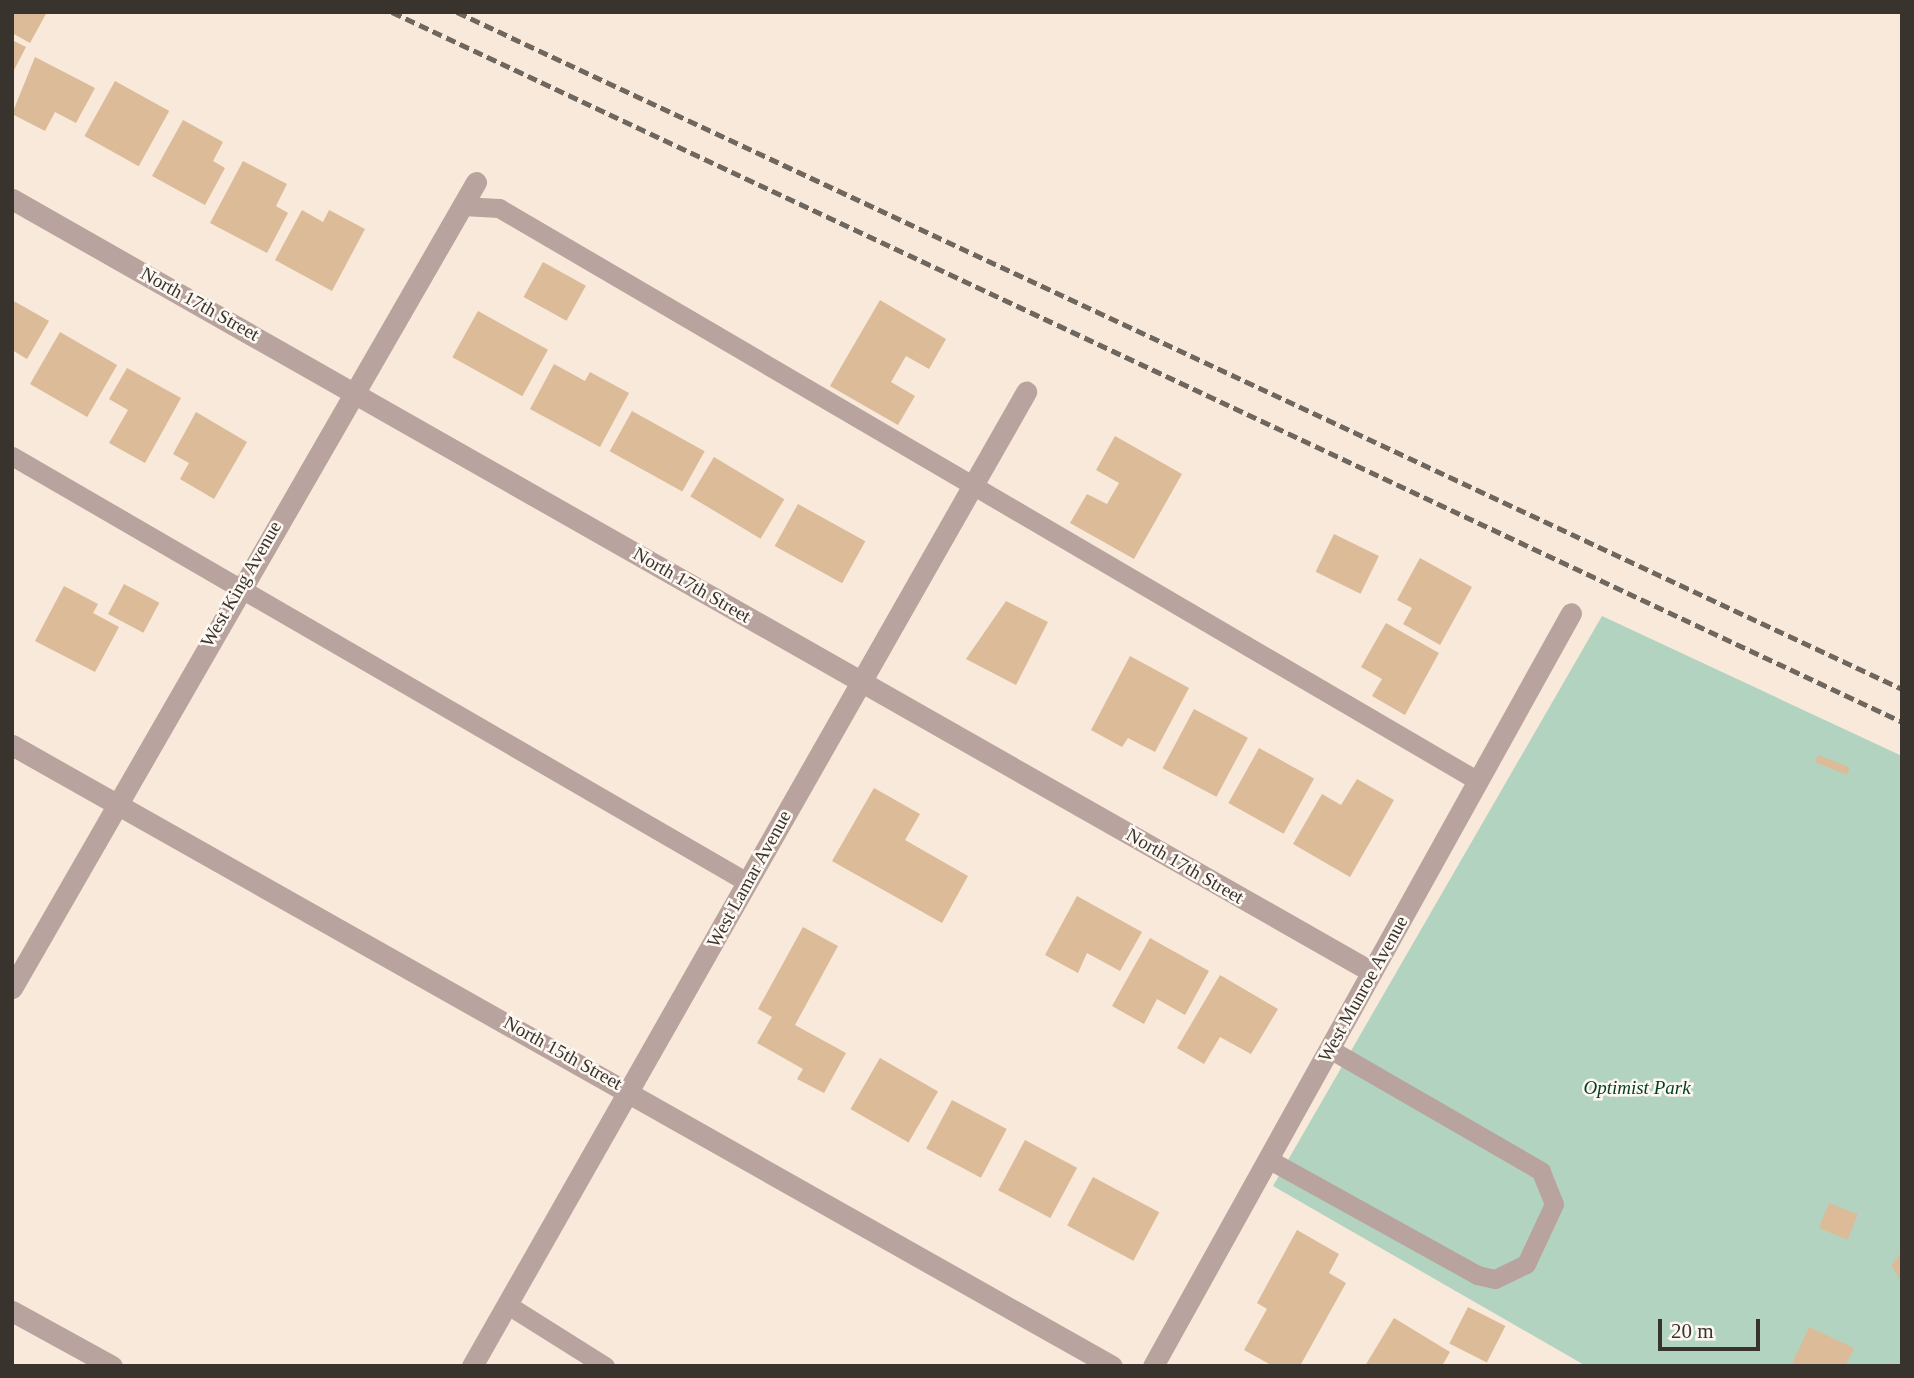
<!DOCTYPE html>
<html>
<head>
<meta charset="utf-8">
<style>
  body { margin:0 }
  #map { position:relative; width:1914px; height:1378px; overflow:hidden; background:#f8e9da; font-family:Georgia,serif }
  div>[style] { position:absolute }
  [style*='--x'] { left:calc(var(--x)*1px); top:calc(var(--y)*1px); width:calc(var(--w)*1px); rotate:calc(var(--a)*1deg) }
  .green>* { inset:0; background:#b2d3c0 }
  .building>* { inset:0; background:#dbbb98; transform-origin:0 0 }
  .lane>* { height:19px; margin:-9.5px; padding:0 9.5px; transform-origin:9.5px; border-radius:9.5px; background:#b9a39e }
  .street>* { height:21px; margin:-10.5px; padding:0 10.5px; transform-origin:10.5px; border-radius:10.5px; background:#b9a39e }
  .rail>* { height:5px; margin-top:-2.5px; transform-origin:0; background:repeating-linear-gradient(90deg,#6f665e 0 10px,transparent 0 15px) }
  span { translate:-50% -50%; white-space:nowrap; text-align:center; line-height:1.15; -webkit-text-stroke:5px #fef8f2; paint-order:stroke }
  .street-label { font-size:19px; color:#39332d }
  .park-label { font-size:19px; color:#003d25; font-style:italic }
  .frame { position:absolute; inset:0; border:14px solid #39332d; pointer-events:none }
  .scale { position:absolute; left:1658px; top:1319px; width:102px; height:32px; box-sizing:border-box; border:4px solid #39332d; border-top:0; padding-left:9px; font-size:21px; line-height:24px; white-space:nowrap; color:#39332d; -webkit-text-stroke:5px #fef8f2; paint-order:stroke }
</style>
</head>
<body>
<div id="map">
  <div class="green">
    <div style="clip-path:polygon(1602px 616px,1902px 756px,1902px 1366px,1586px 1366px,1273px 1186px)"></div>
  </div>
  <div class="building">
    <div style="clip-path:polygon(12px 12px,47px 12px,30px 43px,12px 33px)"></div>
    <div style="clip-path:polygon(12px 40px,26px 47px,12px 74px)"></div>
    <div style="clip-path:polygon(35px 57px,95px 88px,76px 123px,55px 112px,45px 131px,12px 114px)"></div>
    <div style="left:115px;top:81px;width:62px;height:63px;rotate:29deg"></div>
    <div style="clip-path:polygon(183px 120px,223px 142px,213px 161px,225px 168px,205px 205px,152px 176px)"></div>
    <div style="clip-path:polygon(243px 161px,287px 184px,276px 206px,288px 213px,267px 253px,210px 223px)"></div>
    <div style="clip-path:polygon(302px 210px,323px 222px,329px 210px,365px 229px,332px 291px,275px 260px)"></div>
    <div style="left:543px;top:262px;width:49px;height:40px;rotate:29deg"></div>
    <div style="clip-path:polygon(12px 300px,49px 321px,27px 359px,12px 350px)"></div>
    <div style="clip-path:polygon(880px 300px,946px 339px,929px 369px,906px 356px,891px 382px,915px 396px,898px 425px,830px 386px)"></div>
    <div style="left:478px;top:311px;width:80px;height:53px;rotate:29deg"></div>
    <div style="left:60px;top:332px;width:66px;height:60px;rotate:30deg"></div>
    <div style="clip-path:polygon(554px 364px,585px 381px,590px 372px,629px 393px,600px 447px,530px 409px)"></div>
    <div style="clip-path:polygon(127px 368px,181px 398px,145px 463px,109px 443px,128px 410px,109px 399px)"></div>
    <div style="left:632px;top:411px;width:83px;height:46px;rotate:29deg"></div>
    <div style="clip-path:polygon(196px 412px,247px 442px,214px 499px,180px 479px,189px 463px,173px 454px)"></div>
    <div style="clip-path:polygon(1115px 436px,1182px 474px,1134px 559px,1070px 523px,1087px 494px,1107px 504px,1119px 483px,1096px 470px)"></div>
    <div style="left:714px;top:457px;width:82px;height:46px;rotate:31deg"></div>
    <div style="left:798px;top:504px;width:77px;height:48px;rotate:29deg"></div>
    <div style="left:1334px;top:534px;width:50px;height:42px;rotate:26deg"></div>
    <div style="clip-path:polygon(1420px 558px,1472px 587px,1440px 645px,1403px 624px,1412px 608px,1397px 600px)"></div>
    <div style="left:124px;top:584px;width:40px;height:34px;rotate:28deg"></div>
    <div style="clip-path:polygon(64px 586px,98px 604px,93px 613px,119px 627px,95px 672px,35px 641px)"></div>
    <div style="clip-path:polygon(1006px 601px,1048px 622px,1016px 685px,966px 659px)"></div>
    <div style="clip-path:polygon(1386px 623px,1439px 653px,1405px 715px,1372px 696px,1382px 679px,1361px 667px)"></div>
    <div style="clip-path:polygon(1130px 656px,1189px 688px,1155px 752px,1128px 738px,1122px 747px,1091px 730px)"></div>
    <div style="left:1194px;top:709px;width:61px;height:67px;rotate:28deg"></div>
    <div style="left:1259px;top:748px;width:63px;height:63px;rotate:29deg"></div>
    <div style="left:1818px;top:755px;width:34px;height:8px;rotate:21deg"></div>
    <div style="clip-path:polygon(1357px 779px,1394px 800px,1350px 877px,1293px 844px,1322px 794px,1341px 805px)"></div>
    <div style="clip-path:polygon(874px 788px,920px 814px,905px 840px,968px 876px,942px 923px,832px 861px)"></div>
    <div style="clip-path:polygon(1077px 896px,1142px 932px,1120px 971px,1087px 953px,1078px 973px,1045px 955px)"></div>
    <div style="clip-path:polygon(803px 927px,838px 946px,795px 1025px,846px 1053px,824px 1093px,797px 1079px,803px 1069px,757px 1043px,772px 1017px,758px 1009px)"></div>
    <div style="clip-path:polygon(1150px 938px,1209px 971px,1185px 1015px,1157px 999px,1144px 1024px,1112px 1006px)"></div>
    <div style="clip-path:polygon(1220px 975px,1278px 1009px,1251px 1054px,1220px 1037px,1204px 1064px,1177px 1048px)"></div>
    <div style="left:880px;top:1058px;width:67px;height:59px;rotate:30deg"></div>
    <div style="left:952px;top:1100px;width:62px;height:55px;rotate:28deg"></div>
    <div style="left:1025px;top:1140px;width:59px;height:57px;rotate:28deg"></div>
    <div style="left:1093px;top:1177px;width:75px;height:55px;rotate:28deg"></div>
    <div style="left:1829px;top:1203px;width:31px;height:27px;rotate:22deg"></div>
    <div style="clip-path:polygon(1297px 1230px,1339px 1254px,1329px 1273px,1346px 1283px,1300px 1366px,1273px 1366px,1244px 1350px,1267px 1309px,1257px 1303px)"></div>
    <div style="clip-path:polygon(1902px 1252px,1902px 1283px,1891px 1265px)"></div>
    <div style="left:1468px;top:1307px;width:42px;height:41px;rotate:27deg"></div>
    <div style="clip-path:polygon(1394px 1318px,1450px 1352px,1442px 1366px,1365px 1366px)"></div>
    <div style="clip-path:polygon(1809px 1327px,1854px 1348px,1845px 1366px,1791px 1366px)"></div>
  </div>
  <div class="lane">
    <div style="--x:462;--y:206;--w:37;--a:3"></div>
    <div style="--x:499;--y:208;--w:1134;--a:30.34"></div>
    <div style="--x:12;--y:456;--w:850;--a:30.1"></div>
    <div style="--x:1268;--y:1159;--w:239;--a:29"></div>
    <div style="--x:1477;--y:1275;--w:18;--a:13"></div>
    <div style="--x:1495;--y:1279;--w:34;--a:-26"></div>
    <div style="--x:1526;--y:1264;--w:66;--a:-65"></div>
    <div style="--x:1554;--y:1204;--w:35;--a:-112"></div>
    <div style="--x:1541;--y:1171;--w:244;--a:-150"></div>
    <div style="--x:508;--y:1305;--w:115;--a:32.2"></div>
  </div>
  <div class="street">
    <div style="--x:12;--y:199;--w:1564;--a:29.61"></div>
    <div style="--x:12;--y:745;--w:1263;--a:29.45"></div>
    <div style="--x:12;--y:988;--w:930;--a:-60.07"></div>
    <div style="--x:12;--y:1311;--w:114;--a:28.8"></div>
    <div style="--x:472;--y:1366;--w:1121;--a:-60.37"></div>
    <div style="--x:1153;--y:1366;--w:861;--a:-60.96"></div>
  </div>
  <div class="rail">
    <div style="--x:392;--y:12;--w:1669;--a:25.18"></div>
    <div style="--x:457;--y:12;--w:1596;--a:25.1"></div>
  </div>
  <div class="street-label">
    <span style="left:200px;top:304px;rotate:29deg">North 17th Street</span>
    <span style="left:241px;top:584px;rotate:-60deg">West King Avenue</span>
    <span style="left:692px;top:585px;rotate:30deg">North 17th Street</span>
    <span style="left:1185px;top:866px;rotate:30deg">North 17th Street</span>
    <span style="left:749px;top:879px;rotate:-61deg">West Lamar Avenue</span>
    <span style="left:1363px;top:989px;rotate:-61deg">West Munroe Avenue</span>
    <span style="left:563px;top:1053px;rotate:29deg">North 15th Street</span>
  </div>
  <div class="park-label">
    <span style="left:1637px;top:1088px">Optimist Park</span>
  </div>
  <div class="frame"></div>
  <div class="scale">20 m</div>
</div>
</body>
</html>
